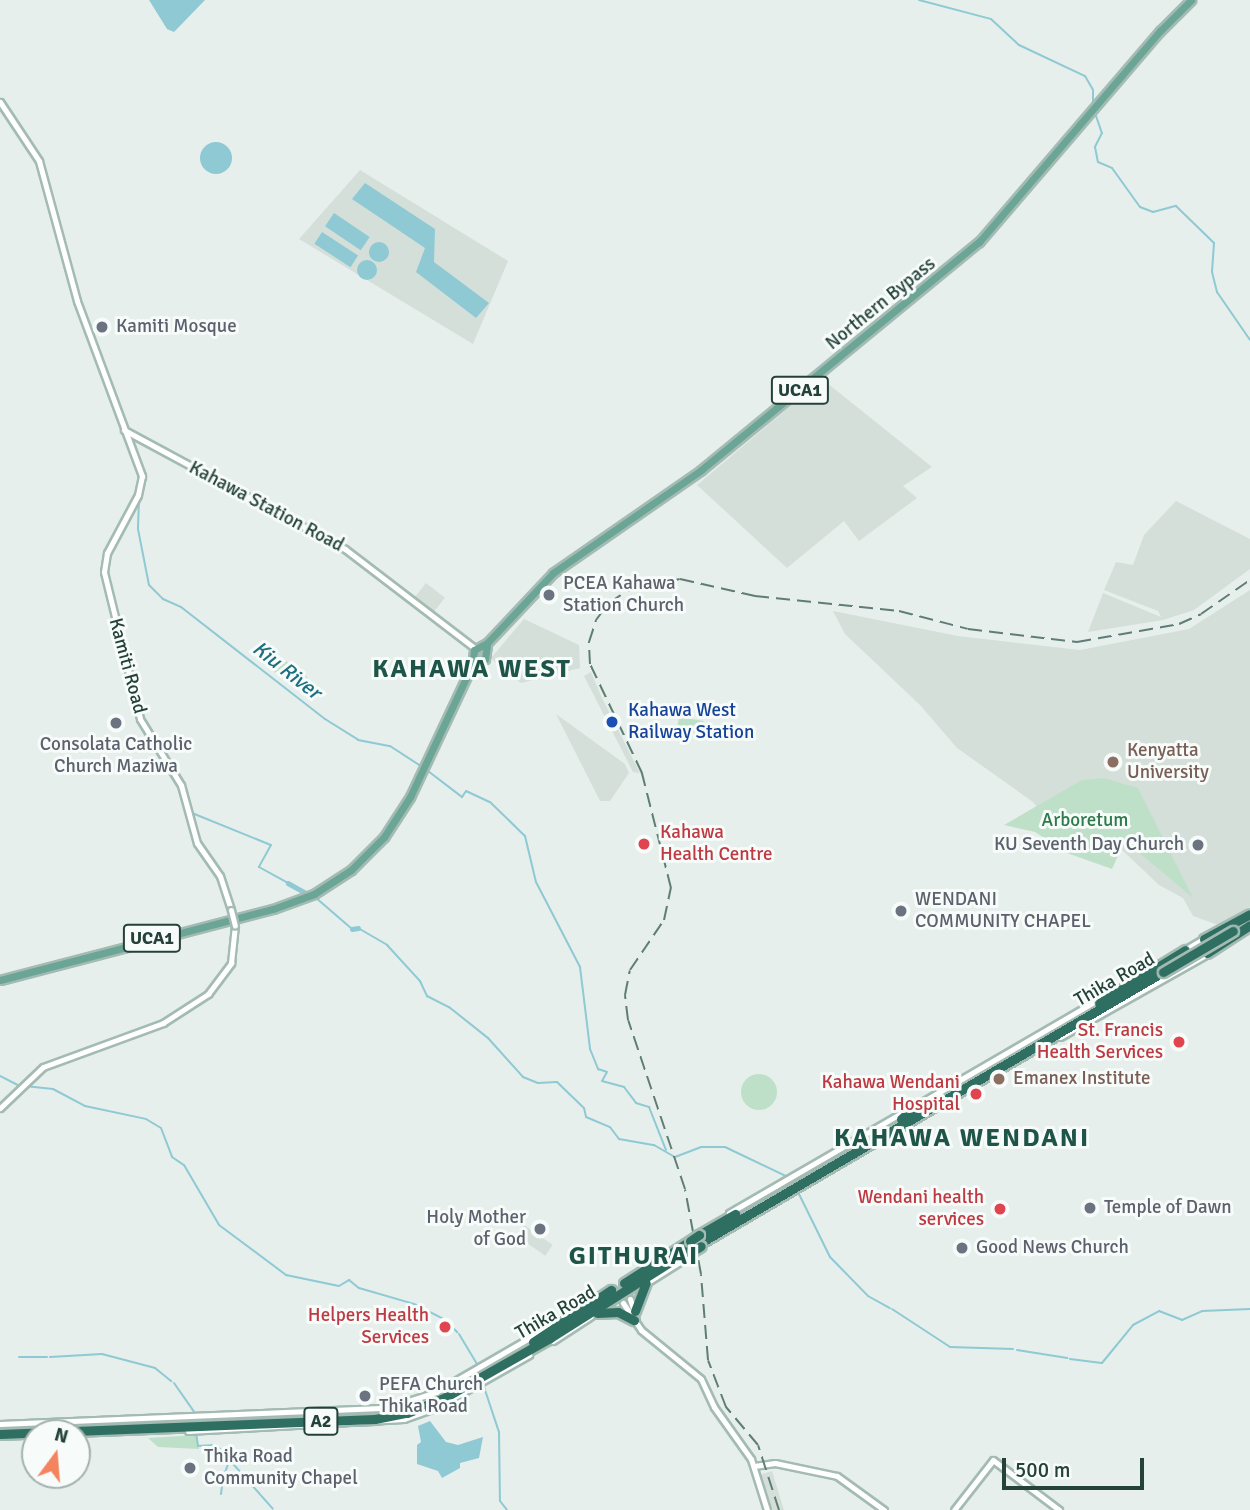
<!DOCTYPE html>
<html>
<head>
<meta charset="utf-8">
<style>
  body { margin:0 }
  #map { position:relative; width:1250px; height:1510px; overflow:hidden; background:#e6efeb; font-family:Signika,sans-serif }
  div>[style] { position:absolute }
  [style*='--x'] { left:calc(var(--x)*1px); top:calc(var(--y)*1px); width:calc(var(--w)*1px); rotate:calc(var(--a)*1deg) }
  .built>* { inset:0; background:#d4dfda; transform-origin:0 0 }
  .green>* { inset:0; background:#bfe0c8; transform-origin:0 0 }
  .round { border-radius:50% }
  .water>* { inset:0; background:#8ec9d4; transform-origin:0 0 }
  .stream>* { height:2px; margin:-1px; padding:0 1px; transform-origin:1px; border-radius:1px; background:#8ec9d4 }
  .river>* { height:4.5px; margin:-2.25px; padding:0 2.25px; transform-origin:2.25px; border-radius:2.25px; background:#8ec9d4 }
  .roads { filter:drop-shadow(2px 0 #a4bbb3) drop-shadow(-2px 0 #a4bbb3) drop-shadow(0 2px #a4bbb3) drop-shadow(0 -2px #a4bbb3) }
  .secondary>* { height:5px; margin:-2.5px; padding:0 2.5px; transform-origin:2.5px; border-radius:2.5px; background:#fff }
  .primary>* { height:7px; margin:-3.5px; padding:0 3.5px; transform-origin:3.5px; border-radius:3.5px; background:#6aa596 }
  .highway>* { height:9px; margin:-4.5px; padding:0 4.5px; transform-origin:4.5px; border-radius:4.5px; background:#2f6f62 }
  .rail>* { height:2px; margin-top:-1px; transform-origin:0; background:repeating-linear-gradient(90deg,#5f7d75 0 14px,transparent 0 21px) }
  .bridges { filter:drop-shadow(2px 0 #a4bbb3) drop-shadow(-2px 0 #a4bbb3) drop-shadow(0 2px #a4bbb3) drop-shadow(0 -2px #a4bbb3) }
  .secondary-bridge>* { height:5px; margin:-2.5px; padding:0 2.5px; transform-origin:2.5px; border-radius:2.5px; background:#fff }
  .highway-bridge>* { height:9px; margin:-4.5px; padding:0 4.5px; transform-origin:4.5px; border-radius:4.5px; background:#2f6f62 }
  .dots>* { width:19px; height:19px; translate:-50% -50%; box-sizing:border-box; border:4px solid #f7fbf9; border-radius:50% }
  span { translate:-50% -50%; white-space:nowrap; text-align:center; line-height:1.15; -webkit-text-stroke:6px #f7fbf9; paint-order:stroke }
  .shield-label span { padding:2px 5px; background:#f7fbf9; border:2px solid; border-radius:5px; -webkit-text-stroke-width:0 }
  .shield-label { font-size:18px; color:#24423a; font-weight:700 }
  .street-label { font-size:19px; color:#24423a }
  .worship-label { font-size:19px; color:#5b616d }
  .left { translate:0 -50%; text-align:left }
  .right { translate:-100% -50%; text-align:right }
  .transit-label { font-size:19px; color:#164399 }
  .education-label { font-size:19px; color:#785e54 }
  .park-label { font-size:19px; color:#2d7a4b }
  .health-label { font-size:19px; color:#be3a42 }
  .water-label { font-size:21px; color:#1c6f80; font-style:italic }
  .district-label { font-size:26px; color:#1f5548; font-weight:700; letter-spacing:2px }
  .north { position:absolute; left:21px; top:1419px; width:70px; height:70px; box-sizing:border-box; background:#f7fbf9; border:2px solid #a3b1ad; border-radius:50%; rotate:16deg; font-size:19px; font-weight:700; line-height:28px; text-align:center; color:#24423a }
  .north::after { content:''; display:block; margin:auto; width:24px; height:32px; background:#f4845f; clip-path:polygon(50% 0,100% 100%,50% 72%,0 100%) }
  .scale { position:absolute; left:1002px; top:1458px; width:142px; height:32px; box-sizing:border-box; border:4px solid #24423a; border-top:0; padding-left:9px; font-size:21px; line-height:24px; white-space:nowrap; color:#24423a; -webkit-text-stroke:5px #f7fbf9; paint-order:stroke }
</style>
</head>
<body>
<div id="map">
  <div class="built">
    <div style="clip-path:polygon(360px 170px,508px 261px,473px 344px,299px 239px)"></div>
    <div style="clip-path:polygon(822px 379px,932px 467px,903px 486px,917px 498px,859px 541px,844px 521px,787px 568px,697px 485px)"></div>
    <div style="clip-path:polygon(1176px 501px,1250px 539px,1250px 569px,1194px 610px,1163px 620px,1088px 632px,1103px 593px,1161px 617px,1158px 611px,1104px 590px,1116px 562px,1133px 565px,1144px 535px)"></div>
    <div style="left:426px;top:583px;width:24px;height:21px;rotate:38deg"></div>
    <div style="clip-path:polygon(1250px 590px,1250px 907px,1218px 925px,1193px 916px,1183px 898px,1159px 885px,1121px 849px,1059px 833px,1033px 802px,957px 748px,920px 705px,845px 634px,833px 611px,958px 636px,1080px 650px,1189px 629px)"></div>
    <div style="clip-path:polygon(524px 619px,579px 645px,580px 668px,521px 683px,500px 667px,491px 658px)"></div>
    <div style="clip-path:polygon(591px 672px,602px 698px,640px 773px,633px 772px,584px 676px)"></div>
    <div style="clip-path:polygon(556px 714px,625px 764px,629px 773px,610px 801px,600px 801px)"></div>
    <div style="left:524px;top:1225px;width:35px;height:13px;rotate:35deg"></div>
    <div style="left:772px;top:1471px;width:41px;height:15px;rotate:73deg"></div>
  </div>
  <div class="green">
    <div style="clip-path:polygon(286px 661px,308px 678px,303px 690px,274px 672px)"></div>
    <div style="left:679px;top:717px;width:25px;height:13px;rotate:9deg"></div>
    <div style="clip-path:polygon(1104px 778px,1138px 788px,1193px 898px,1119px 836px,1121px 849px,1112px 869px,1067px 853px,1035px 832px,1004px 825px,1082px 780px)"></div>
    <div class="round" style="left:741px;top:1074px;width:36px;height:36px"></div>
    <div style="clip-path:polygon(197px 1435px,199px 1449px,158px 1447px,148px 1438px)"></div>
  </div>
  <div class="water">
    <div style="clip-path:polygon(149px 0,205px 0,174px 32px,167px 29px)"></div>
    <div class="round" style="left:200px;top:142px;width:32px;height:32px"></div>
    <div style="clip-path:polygon(365px 183px,435px 229px,434px 262px,489px 303px,476px 318px,416px 272px,425px 248px,352px 199px)"></div>
    <div style="left:334px;top:213px;width:43px;height:16px;rotate:34deg"></div>
    <div style="left:322px;top:232px;width:43px;height:14px;rotate:33deg"></div>
    <div class="round" style="left:369px;top:242px;width:20px;height:20px"></div>
    <div class="round" style="left:357px;top:260px;width:20px;height:20px"></div>
    <div style="clip-path:polygon(430px 1421px,446px 1442px,458px 1445px,483px 1437px,479px 1458px,460px 1463px,460px 1468px,442px 1478px,438px 1471px,417px 1464px,417px 1445px,421px 1442px,418px 1426px)"></div>
  </div>
  <div class="stream">
    <div style="--x:919;--y:0;--w:74;--a:14.8"></div>
    <div style="--x:991;--y:19;--w:38;--a:43"></div>
    <div style="--x:1019;--y:45;--w:73;--a:25.2"></div>
    <div style="--x:1085;--y:76;--w:16;--a:60"></div>
    <div style="--x:1093;--y:90;--w:14;--a:90"></div>
    <div style="--x:1095;--y:113;--w:21;--a:71"></div>
    <div style="--x:1102;--y:133;--w:16;--a:117"></div>
    <div style="--x:1095;--y:147;--w:15;--a:79"></div>
    <div style="--x:1098;--y:162;--w:15;--a:23"></div>
    <div style="--x:1112;--y:168;--w:48;--a:54.3"></div>
    <div style="--x:1140;--y:207;--w:14;--a:21"></div>
    <div style="--x:1153;--y:212;--w:24;--a:-15"></div>
    <div style="--x:1176;--y:206;--w:53;--a:44.2"></div>
    <div style="--x:1214;--y:243;--w:29;--a:94"></div>
    <div style="--x:1212;--y:272;--w:21;--a:76"></div>
    <div style="--x:1217;--y:292;--w:58;--a:55.5"></div>
    <div style="--x:139;--y:499;--w:30;--a:92"></div>
    <div style="--x:138;--y:529;--w:57;--a:78.9"></div>
    <div style="--x:149;--y:585;--w:20;--a:45"></div>
    <div style="--x:163;--y:599;--w:20;--a:24"></div>
    <div style="--x:181;--y:607;--w:182;--a:37.9"></div>
    <div style="--x:325;--y:719;--w:39;--a:32"></div>
    <div style="--x:358;--y:740;--w:33;--a:11"></div>
    <div style="--x:390;--y:746;--w:37;--a:33"></div>
    <div style="--x:428;--y:771;--w:43;--a:37.4"></div>
    <div style="--x:462;--y:797;--w:7;--a:-56"></div>
    <div style="--x:466;--y:791;--w:26;--a:25"></div>
    <div style="--x:490;--y:802;--w:49;--a:44.2"></div>
    <div style="--x:525;--y:836;--w:47;--a:76.6"></div>
    <div style="--x:536;--y:882;--w:96;--a:62.6"></div>
    <div style="--x:580;--y:967;--w:83;--a:83"></div>
    <div style="--x:590;--y:1049;--w:22;--a:68"></div>
    <div style="--x:598;--y:1069;--w:9;--a:18"></div>
    <div style="--x:607;--y:1072;--w:10;--a:119"></div>
    <div style="--x:602;--y:1081;--w:23;--a:15"></div>
    <div style="--x:624;--y:1087;--w:20;--a:53"></div>
    <div style="--x:636;--y:1103;--w:14;--a:17"></div>
    <div style="--x:649;--y:1107;--w:46;--a:68.4"></div>
    <div style="--x:192;--y:813;--w:85;--a:22.1"></div>
    <div style="--x:271;--y:845;--w:25;--a:119"></div>
    <div style="--x:259;--y:867;--w:33;--a:29"></div>
    <div style="--x:315;--y:897;--w:49;--a:40.9"></div>
    <div style="--x:358;--y:928;--w:34;--a:30"></div>
    <div style="--x:387;--y:945;--w:49;--a:47.5"></div>
    <div style="--x:420;--y:981;--w:17;--a:65"></div>
    <div style="--x:427;--y:996;--w:25;--a:27"></div>
    <div style="--x:449;--y:1007;--w:50;--a:38.5"></div>
    <div style="--x:488;--y:1038;--w:52;--a:48.1"></div>
    <div style="--x:523;--y:1077;--w:16;--a:22"></div>
    <div style="--x:538;--y:1083;--w:19;--a:-3"></div>
    <div style="--x:557;--y:1082;--w:37;--a:44"></div>
    <div style="--x:584;--y:1108;--w:9;--a:77"></div>
    <div style="--x:586;--y:1117;--w:26;--a:23"></div>
    <div style="--x:610;--y:1127;--w:15;--a:53"></div>
    <div style="--x:619;--y:1139;--w:36;--a:10"></div>
    <div style="--x:654;--y:1145;--w:24;--a:30"></div>
    <div style="--x:675;--y:1157;--w:28;--a:-21"></div>
    <div style="--x:701;--y:1147;--w:24;--a:0"></div>
    <div style="--x:725;--y:1147;--w:70;--a:25.5"></div>
    <div style="--x:0;--y:1076;--w:22;--a:27"></div>
    <div style="--x:25;--y:1086;--w:28;--a:6"></div>
    <div style="--x:53;--y:1089;--w:36;--a:28"></div>
    <div style="--x:85;--y:1106;--w:62;--a:12"></div>
    <div style="--x:146;--y:1119;--w:17;--a:31"></div>
    <div style="--x:161;--y:1128;--w:31;--a:69"></div>
    <div style="--x:172;--y:1157;--w:14;--a:34"></div>
    <div style="--x:184;--y:1165;--w:69;--a:59.7"></div>
    <div style="--x:219;--y:1225;--w:84;--a:36.7"></div>
    <div style="--x:286;--y:1275;--w:54;--a:11.7"></div>
    <div style="--x:339;--y:1286;--w:12;--a:-31"></div>
    <div style="--x:349;--y:1280;--w:13;--a:39"></div>
    <div style="--x:359;--y:1288;--w:57;--a:16.2"></div>
    <div style="--x:414;--y:1304;--w:33;--a:27"></div>
    <div style="--x:797;--y:1190;--w:75;--a:63.8"></div>
    <div style="--x:830;--y:1257;--w:54;--a:45.7"></div>
    <div style="--x:868;--y:1296;--w:25;--a:29"></div>
    <div style="--x:892;--y:1309;--w:69;--a:33.2"></div>
    <div style="--x:950;--y:1347;--w:63;--a:1.8"></div>
    <div style="--x:446;--y:1321;--w:16;--a:45"></div>
    <div style="--x:459;--y:1334;--w:37;--a:59"></div>
    <div style="--x:1017;--y:1350;--w:51;--a:9.1"></div>
    <div style="--x:19;--y:1357;--w:28;--a:0"></div>
    <div style="--x:50;--y:1357;--w:52;--a:-3.3"></div>
    <div style="--x:102;--y:1354;--w:55;--a:14.8"></div>
    <div style="--x:155;--y:1368;--w:21;--a:39"></div>
    <div style="--x:1070;--y:1359;--w:32;--a:7"></div>
    <div style="--x:1102;--y:1363;--w:49;--a:-50.8"></div>
    <div style="--x:1133;--y:1325;--w:30;--a:-28"></div>
    <div style="--x:1159;--y:1311;--w:25;--a:21"></div>
    <div style="--x:1182;--y:1320;--w:22;--a:-24"></div>
    <div style="--x:1202;--y:1311;--w:48;--a:-2.4"></div>
    <div style="--x:174;--y:1383;--w:37;--a:55"></div>
    <div style="--x:483;--y:1384;--w:51;--a:71.6"></div>
    <div style="--x:499;--y:1432;--w:69;--a:89.2"></div>
    <div style="--x:500;--y:1501;--w:11;--a:52"></div>
    <div style="--x:196;--y:1433;--w:13;--a:81"></div>
    <div style="--x:198;--y:1446;--w:18;--a:-3"></div>
    <div style="--x:219;--y:1448;--w:81;--a:48.5"></div>
    <div style="--x:210;--y:1479;--w:13;--a:-4"></div>
    <div style="--x:223;--y:1478;--w:15;--a:-70"></div>
    <div style="--x:221;--y:1494;--w:16;--a:-83"></div>
  </div>
  <div class="river">
    <div style="--x:288;--y:883;--w:23;--a:29"></div>
    <div style="--x:352;--y:929;--w:6;--a:-9"></div>
  </div>
  <div class="roads">
    <div class="secondary">
      <div style="--x:0;--y:102;--w:71;--a:56.5"></div>
      <div style="--x:39;--y:161;--w:145;--a:74.8"></div>
      <div style="--x:77;--y:301;--w:187;--a:69.6"></div>
      <div style="--x:142;--y:476;--w:19;--a:102"></div>
      <div style="--x:138;--y:495;--w:66;--a:118.1"></div>
      <div style="--x:107;--y:553;--w:19;--a:99"></div>
      <div style="--x:104;--y:572;--w:151;--a:76.2"></div>
      <div style="--x:140;--y:719;--w:78;--a:58.2"></div>
      <div style="--x:181;--y:785;--w:60;--a:74.6"></div>
      <div style="--x:197;--y:843;--w:40;--a:55.1"></div>
      <div style="--x:220;--y:876;--w:36;--a:72"></div>
      <div style="--x:124;--y:430;--w:251;--a:28.3"></div>
      <div style="--x:345;--y:549;--w:165;--a:37.4"></div>
      <div style="--x:1183;--y:951;--w:26;--a:-31"></div>
      <div style="--x:1060;--y:1037;--w:165;--a:-29.4"></div>
      <div style="--x:917;--y:1105;--w:211;--a:-30.2"></div>
      <div style="--x:0;--y:1108;--w:59;--a:-43.6"></div>
      <div style="--x:43;--y:1067;--w:128;--a:-20.1"></div>
      <div style="--x:163;--y:1023;--w:54;--a:-32.8"></div>
      <div style="--x:208;--y:994;--w:39;--a:-53"></div>
      <div style="--x:231;--y:963;--w:37;--a:-84"></div>
      <div style="--x:729;--y:1213;--w:203;--a:-30.1"></div>
      <div style="--x:648;--y:1282;--w:54;--a:-32.2"></div>
      <div style="--x:630;--y:1299;--w:13;--a:72"></div>
      <div style="--x:623;--y:1303;--w:32;--a:56"></div>
      <div style="--x:641;--y:1330;--w:77;--a:39.2"></div>
      <div style="--x:701;--y:1379;--w:31;--a:65"></div>
      <div style="--x:714;--y:1407;--w:64;--a:54.6"></div>
      <div style="--x:751;--y:1459;--w:53;--a:72.6"></div>
      <div style="--x:553;--y:1341;--w:45;--a:-33.3"></div>
      <div style="--x:0;--y:1424;--w:387;--a:-2.4"></div>
      <div style="--x:387;--y:1408;--w:52;--a:-18.1"></div>
      <div style="--x:436;--y:1392;--w:132;--a:-30.1"></div>
      <div style="--x:188;--y:1431;--w:216;--a:-3.2"></div>
      <div style="--x:404;--y:1419;--w:35;--a:-20"></div>
      <div style="--x:437;--y:1407;--w:106;--a:-29.5"></div>
      <div style="--x:754;--y:1466;--w:21;--a:-8"></div>
      <div style="--x:775;--y:1463;--w:63;--a:11.8"></div>
      <div style="--x:837;--y:1476;--w:58;--a:35.9"></div>
      <div style="--x:954;--y:1510;--w:63;--a:-52"></div>
      <div style="--x:993;--y:1460;--w:83;--a:37.1"></div>
    </div>
    <div class="primary">
      <div style="--x:472;--y:665;--w:14;--a:-25"></div>
      <div style="--x:485;--y:659;--w:15;--a:-82"></div>
      <div style="--x:0;--y:980;--w:282;--a:-14.6"></div>
      <div style="--x:273;--y:909;--w:44;--a:-20.1"></div>
      <div style="--x:314;--y:894;--w:44;--a:-33"></div>
      <div style="--x:351;--y:870;--w:47;--a:-45"></div>
      <div style="--x:384;--y:837;--w:48;--a:-57"></div>
      <div style="--x:410;--y:797;--w:146;--a:-64.8"></div>
      <div style="--x:472;--y:665;--w:15;--a:-82"></div>
      <div style="--x:474;--y:650;--w:15;--a:-28"></div>
      <div style="--x:487;--y:643;--w:96;--a:-46.7"></div>
      <div style="--x:553;--y:573;--w:180;--a:-34.8"></div>
      <div style="--x:701;--y:470;--w:360;--a:-39.4"></div>
      <div style="--x:979;--y:242;--w:278;--a:-49.4"></div>
      <div style="--x:1160;--y:31;--w:44;--a:-45"></div>
    </div>
    <div class="highway">
      <div style="--x:1204;--y:939;--w:52;--a:-28.5"></div>
      <div style="--x:1207;--y:953;--w:51;--a:-33.1"></div>
      <div style="--x:1099;--y:1003;--w:101;--a:-31.6"></div>
      <div style="--x:901;--y:1119;--w:23;--a:-41"></div>
      <div style="--x:699;--y:1235;--w:42;--a:-30.3"></div>
      <div style="--x:702;--y:1242;--w:534;--a:-30.36"></div>
      <div style="--x:624;--y:1283;--w:78;--a:-32.5"></div>
      <div style="--x:635;--y:1311;--w:30;--a:-69"></div>
      <div style="--x:597;--y:1313;--w:21;--a:-3"></div>
      <div style="--x:618;--y:1312;--w:18;--a:27"></div>
      <div style="--x:533;--y:1342;--w:94;--a:-33.7"></div>
      <div style="--x:0;--y:1434;--w:375;--a:-2.3"></div>
      <div style="--x:375;--y:1419;--w:33;--a:-11"></div>
      <div style="--x:407;--y:1413;--w:38;--a:-22"></div>
      <div style="--x:442;--y:1399;--w:124;--a:-29.5"></div>
      <div style="--x:550;--y:1338;--w:170;--a:-32.3"></div>
    </div>
  </div>
  <div class="rail">
    <div style="--x:779;--y:1510;--w:68;--a:-107.9"></div>
    <div style="--x:758;--y:1445;--w:50;--a:-130.1"></div>
    <div style="--x:726;--y:1407;--w:50;--a:-111"></div>
    <div style="--x:708;--y:1360;--w:86;--a:-94.7"></div>
    <div style="--x:701;--y:1274;--w:86;--a:-100.7"></div>
    <div style="--x:685;--y:1189;--w:178;--a:-108.6"></div>
    <div style="--x:628;--y:1020;--w:25;--a:-97"></div>
    <div style="--x:625;--y:995;--w:25;--a:-79"></div>
    <div style="--x:630;--y:970;--w:60;--a:-55.8"></div>
    <div style="--x:664;--y:920;--w:33;--a:-78"></div>
    <div style="--x:671;--y:888;--w:119;--a:-104.2"></div>
    <div style="--x:642;--y:773;--w:121;--a:-115.5"></div>
    <div style="--x:590;--y:664;--w:22;--a:-93"></div>
    <div style="--x:589;--y:642;--w:23;--a:-72"></div>
    <div style="--x:596;--y:620;--w:21;--a:-53"></div>
    <div style="--x:609;--y:603;--w:22;--a:-34"></div>
    <div style="--x:627;--y:591;--w:54;--a:-12.8"></div>
    <div style="--x:680;--y:579;--w:77;--a:12.8"></div>
    <div style="--x:755;--y:596;--w:145;--a:5.9"></div>
    <div style="--x:899;--y:611;--w:71;--a:14.6"></div>
    <div style="--x:968;--y:629;--w:110;--a:6.8"></div>
    <div style="--x:1077;--y:642;--w:104;--a:-10"></div>
    <div style="--x:1179;--y:624;--w:24;--a:-24"></div>
    <div style="--x:1201;--y:614;--w:60;--a:-34.8"></div>
  </div>
  <div class="bridges">
    <div class="secondary-bridge">
      <div style="--x:231;--y:910;--w:16;--a:76"></div>
    </div>
    <div class="highway-bridge">
      <div style="--x:1163;--y:972;--w:81;--a:-30.4"></div>
      <div style="--x:690;--y:1241;--w:11;--a:-34"></div>
      <div style="--x:693;--y:1251;--w:9;--a:-32"></div>
    </div>
  </div>
  <div class="dots">
    <div style="left:102px;top:327px;background:#6b7280"></div>
    <div style="left:549px;top:595px;background:#6b7280"></div>
    <div style="left:612px;top:722px;background:#1a4fb4"></div>
    <div style="left:116px;top:723px;background:#6b7280"></div>
    <div style="left:1113px;top:762px;background:#8d6e63"></div>
    <div style="left:644px;top:844px;background:#e0444e"></div>
    <div style="left:1198px;top:845px;background:#6b7280"></div>
    <div style="left:901px;top:911px;background:#6b7280"></div>
    <div style="left:1179px;top:1042px;background:#e0444e"></div>
    <div style="left:999px;top:1079px;background:#8d6e63"></div>
    <div style="left:976px;top:1094px;background:#e0444e"></div>
    <div style="left:1090px;top:1208px;background:#6b7280"></div>
    <div style="left:1000px;top:1209px;background:#e0444e"></div>
    <div style="left:540px;top:1229px;background:#6b7280"></div>
    <div style="left:962px;top:1248px;background:#6b7280"></div>
    <div style="left:445px;top:1327px;background:#e0444e"></div>
    <div style="left:365px;top:1396px;background:#6b7280"></div>
    <div style="left:190px;top:1468px;background:#6b7280"></div>
  </div>
  <div class="shield-label">
    <span style="left:800px;top:390px">UCA1</span>
    <span style="left:152px;top:938px">UCA1</span>
    <span style="left:321px;top:1421px">A2</span>
  </div>
  <div class="street-label">
    <span style="left:881px;top:304px;rotate:-39deg">Northern Bypass</span>
    <span style="left:266px;top:507px;rotate:28deg">Kahawa Station Road</span>
    <span style="left:127px;top:666px;rotate:75deg">Kamiti Road</span>
    <span style="left:1115px;top:980px;rotate:-30deg">Thika Road</span>
    <span style="left:556px;top:1313px;rotate:-30deg">Thika Road</span>
  </div>
  <div class="worship-label">
    <span class="left" style="left:116px;top:327px">Kamiti Mosque</span>
    <span class="left" style="left:563px;top:595px">PCEA Kahawa<br>Station Church</span>
    <span style="left:116px;top:756px">Consolata Catholic<br>Church Maziwa</span>
    <span class="right" style="left:1184px;top:845px">KU Seventh Day Church</span>
    <span class="left" style="left:915px;top:911px">WENDANI<br>COMMUNITY CHAPEL</span>
    <span class="left" style="left:1104px;top:1208px">Temple of Dawn</span>
    <span class="right" style="left:526px;top:1229px">Holy Mother<br>of God</span>
    <span class="left" style="left:976px;top:1248px">Good News Church</span>
    <span class="left" style="left:379px;top:1396px">PEFA Church<br>Thika Road</span>
    <span class="left" style="left:204px;top:1468px">Thika Road<br>Community Chapel</span>
  </div>
  <div class="transit-label">
    <span class="left" style="left:628px;top:722px">Kahawa West<br>Railway Station</span>
  </div>
  <div class="education-label">
    <span class="left" style="left:1127px;top:762px">Kenyatta<br>University</span>
    <span class="left" style="left:1013px;top:1079px">Emanex Institute</span>
  </div>
  <div class="park-label">
    <span style="left:1085px;top:821px">Arboretum</span>
  </div>
  <div class="health-label">
    <span class="left" style="left:660px;top:844px">Kahawa<br>Health Centre</span>
    <span class="right" style="left:1163px;top:1042px">St. Francis<br>Health Services</span>
    <span class="right" style="left:960px;top:1094px">Kahawa Wendani<br>Hospital</span>
    <span class="right" style="left:984px;top:1209px">Wendani health<br>services</span>
    <span class="right" style="left:429px;top:1327px">Helpers Health<br>Services</span>
  </div>
  <div class="water-label">
    <span style="left:287px;top:670px;rotate:38deg">Kiu River</span>
  </div>
  <div class="district-label">
    <span style="left:472px;top:670px">KAHAWA WEST</span>
    <span style="left:962px;top:1139px">KAHAWA WENDANI</span>
    <span style="left:634px;top:1257px">GITHURAI</span>
  </div>
  <div class="north">N</div>
  <div class="scale">500 m</div>
</div>
</body>
</html>
